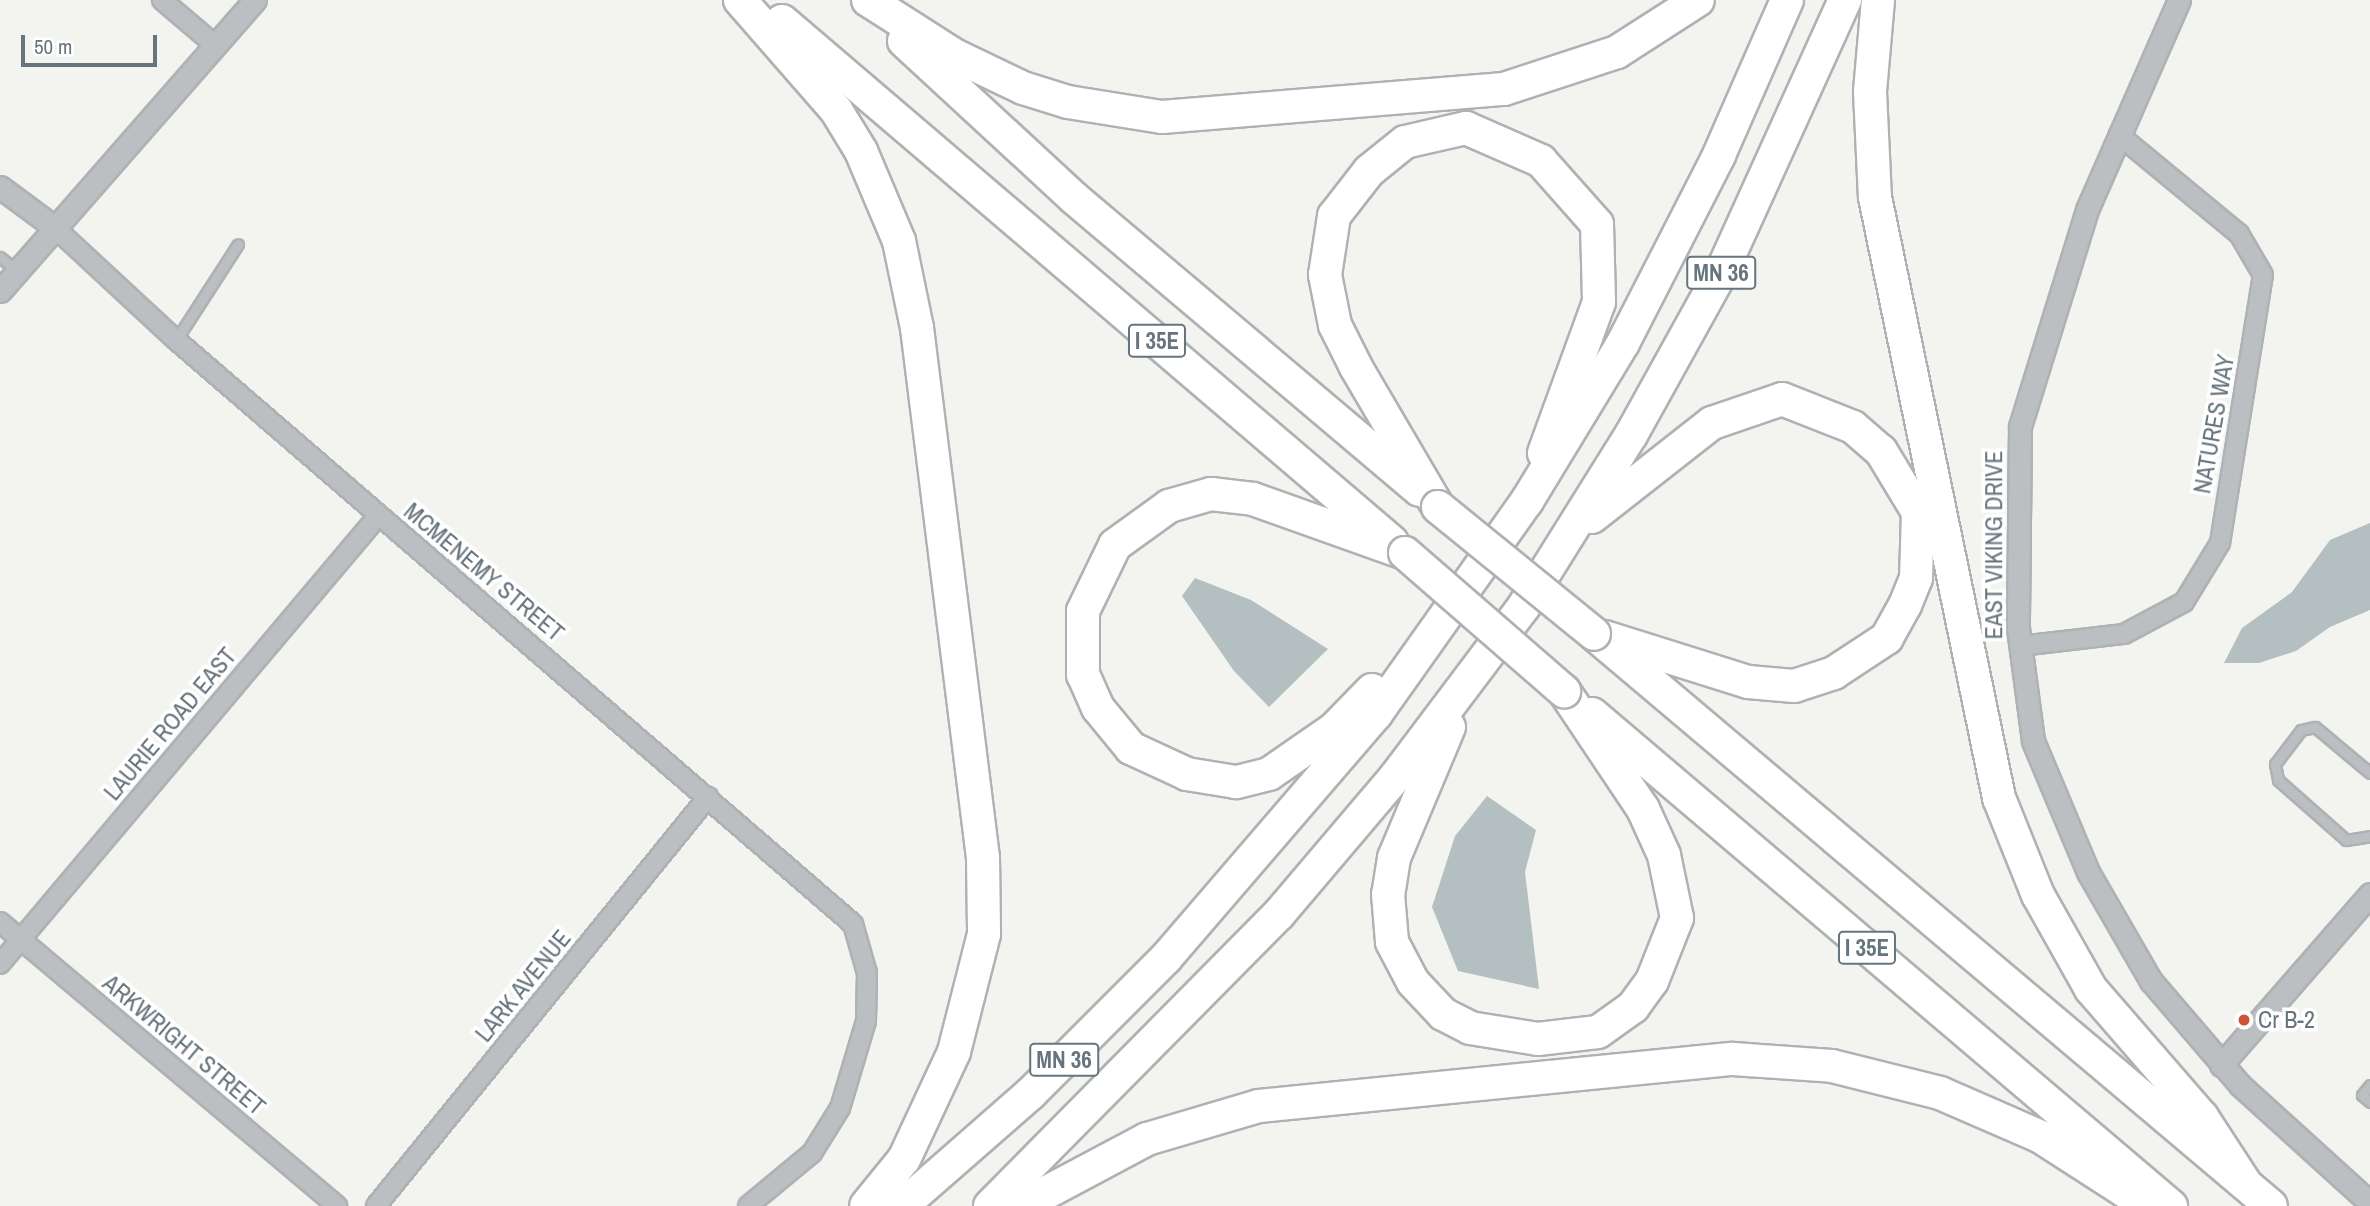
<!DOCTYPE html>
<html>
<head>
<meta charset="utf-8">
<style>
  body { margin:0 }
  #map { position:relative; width:2370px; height:1206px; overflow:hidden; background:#f3f3f0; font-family:"Archivo Narrow",sans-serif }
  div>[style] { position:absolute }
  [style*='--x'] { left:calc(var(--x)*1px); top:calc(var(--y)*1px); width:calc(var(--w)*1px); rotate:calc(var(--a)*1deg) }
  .water>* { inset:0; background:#b4bfc2 }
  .roads { filter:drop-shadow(2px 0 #afb2b4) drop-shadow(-2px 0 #afb2b4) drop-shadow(0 2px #afb2b4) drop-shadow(0 -2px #afb2b4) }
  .service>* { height:9px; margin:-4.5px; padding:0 4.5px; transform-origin:4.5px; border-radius:4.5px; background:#bbbfc1 }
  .minor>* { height:18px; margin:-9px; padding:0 9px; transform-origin:9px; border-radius:9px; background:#bbbfc1 }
  .tertiary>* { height:21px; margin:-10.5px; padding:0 10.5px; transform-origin:10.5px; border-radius:10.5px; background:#bbbfc1 }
  .motorway>* { height:32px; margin:-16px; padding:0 16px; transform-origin:16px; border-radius:16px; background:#fff }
  .bridges { filter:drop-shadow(2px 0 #afb2b4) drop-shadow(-2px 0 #afb2b4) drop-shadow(0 2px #afb2b4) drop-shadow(0 -2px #afb2b4) }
  .motorway-bridge>* { height:32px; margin:-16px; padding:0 16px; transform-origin:16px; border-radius:16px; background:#fff }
  .dots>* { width:19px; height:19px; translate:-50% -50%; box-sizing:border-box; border:4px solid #fff; border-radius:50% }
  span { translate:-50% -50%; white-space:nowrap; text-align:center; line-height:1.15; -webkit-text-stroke:7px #fff; paint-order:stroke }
  .shield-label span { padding:2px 5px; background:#fff; border:2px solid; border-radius:5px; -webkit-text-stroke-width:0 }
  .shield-label { font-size:23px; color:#66747d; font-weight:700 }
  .street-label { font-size:24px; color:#66747d }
  .poi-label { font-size:24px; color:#66747d }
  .left { translate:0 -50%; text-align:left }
  .scale { position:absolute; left:21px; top:35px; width:136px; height:32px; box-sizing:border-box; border:4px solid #66747d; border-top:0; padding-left:9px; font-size:21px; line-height:24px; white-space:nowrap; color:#66747d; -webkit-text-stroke:5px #fff; paint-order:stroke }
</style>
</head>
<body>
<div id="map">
  <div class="water">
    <div style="clip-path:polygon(2370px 523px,2370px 610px,2330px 627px,2296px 651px,2259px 663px,2224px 663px,2242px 628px,2292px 592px,2330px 540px)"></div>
    <div style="clip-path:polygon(1195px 578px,1251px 600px,1328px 649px,1269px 707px,1234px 671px,1182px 596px)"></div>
    <div style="clip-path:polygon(1487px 796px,1536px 830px,1525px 872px,1539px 989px,1458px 971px,1432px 907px,1455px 836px)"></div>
  </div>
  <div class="roads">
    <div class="service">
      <div style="--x:0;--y:257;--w:22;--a:39"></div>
      <div style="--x:176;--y:340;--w:114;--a:-57.1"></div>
      <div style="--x:2370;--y:773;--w:72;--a:-140.1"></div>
      <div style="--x:2315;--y:727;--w:14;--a:168"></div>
      <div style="--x:2301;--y:730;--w:43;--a:127.4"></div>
      <div style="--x:2275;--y:764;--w:16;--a:79"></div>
      <div style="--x:2278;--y:780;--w:91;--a:41.4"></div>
      <div style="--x:2346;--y:840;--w:24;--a:-9"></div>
      <div style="--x:2370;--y:1085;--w:13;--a:129"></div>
      <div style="--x:2362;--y:1095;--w:11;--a:41"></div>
    </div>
    <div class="minor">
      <div style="--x:162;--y:0;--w:71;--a:40.4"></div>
      <div style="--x:54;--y:227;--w:166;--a:42.8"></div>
      <div style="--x:176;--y:340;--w:894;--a:40.78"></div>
      <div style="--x:853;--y:924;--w:51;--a:74.1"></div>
      <div style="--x:867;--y:973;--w:48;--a:91.2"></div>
      <div style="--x:866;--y:1021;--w:91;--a:106.6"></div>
      <div style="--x:840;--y:1108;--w:53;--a:121.9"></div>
      <div style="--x:812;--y:1153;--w:83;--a:140.4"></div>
      <div style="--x:2020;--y:646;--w:105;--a:-6.6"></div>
      <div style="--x:2124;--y:634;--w:68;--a:-28.1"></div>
      <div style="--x:2184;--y:602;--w:69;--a:-58.6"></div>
      <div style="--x:2220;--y:543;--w:271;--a:-80.9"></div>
      <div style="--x:2263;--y:275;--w:48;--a:-120.3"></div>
      <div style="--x:2239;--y:234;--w:156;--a:-140.5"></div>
      <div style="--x:0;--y:922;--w:441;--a:40.1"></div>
      <div style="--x:0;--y:964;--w:586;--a:-49.84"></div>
      <div style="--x:376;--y:1206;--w:527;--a:-50.93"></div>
    </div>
    <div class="tertiary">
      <div style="--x:2179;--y:0;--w:229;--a:113.7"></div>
      <div style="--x:2087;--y:210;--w:227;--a:107.2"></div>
      <div style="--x:2020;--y:427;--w:201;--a:90.6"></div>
      <div style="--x:2018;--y:628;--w:114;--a:82.4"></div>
      <div style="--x:2033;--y:741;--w:142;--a:67.2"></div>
      <div style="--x:2088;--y:872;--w:126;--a:60"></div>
      <div style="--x:2151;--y:981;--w:137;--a:49.4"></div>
      <div style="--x:2240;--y:1085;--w:176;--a:42.2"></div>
      <div style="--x:0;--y:187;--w:67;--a:36.5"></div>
      <div style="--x:0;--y:291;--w:387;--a:-48.8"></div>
      <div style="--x:2221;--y:1065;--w:227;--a:-48.9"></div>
    </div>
    <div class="motorway">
      <div style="--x:740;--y:0;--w:146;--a:48.9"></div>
      <div style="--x:836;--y:110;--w:48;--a:58.6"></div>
      <div style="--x:861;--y:151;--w:98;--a:67.1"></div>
      <div style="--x:899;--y:241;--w:89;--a:78.3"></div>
      <div style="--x:917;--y:328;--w:534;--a:82.9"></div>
      <div style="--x:983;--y:858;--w:76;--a:89.2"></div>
      <div style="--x:984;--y:934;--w:122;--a:104.3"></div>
      <div style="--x:954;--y:1052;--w:118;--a:115"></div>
      <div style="--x:904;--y:1159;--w:60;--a:129"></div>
      <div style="--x:868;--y:0;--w:104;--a:32.5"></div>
      <div style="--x:956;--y:56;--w:74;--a:25.5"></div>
      <div style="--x:1023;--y:88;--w:47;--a:17.3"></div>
      <div style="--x:1068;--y:102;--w:95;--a:9.1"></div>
      <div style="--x:1162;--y:117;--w:343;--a:-4.7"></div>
      <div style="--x:1504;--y:89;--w:119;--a:-18.1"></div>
      <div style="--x:1617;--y:52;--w:96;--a:-32.7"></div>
      <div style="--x:1878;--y:0;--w:92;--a:95"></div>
      <div style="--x:1870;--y:92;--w:105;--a:87.3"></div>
      <div style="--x:1875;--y:197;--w:614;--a:78.34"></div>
      <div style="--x:1999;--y:798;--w:105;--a:68.1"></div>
      <div style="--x:2038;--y:895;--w:108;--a:60.6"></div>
      <div style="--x:2091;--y:989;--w:169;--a:49.1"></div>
      <div style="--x:2202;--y:1117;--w:79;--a:56.9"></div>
      <div style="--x:782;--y:21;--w:802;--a:40.5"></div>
      <div style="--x:904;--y:41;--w:231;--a:42.7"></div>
      <div style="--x:1074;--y:198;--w:452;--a:40.2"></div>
      <div style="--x:1438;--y:507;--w:162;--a:-120.4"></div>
      <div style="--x:1356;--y:367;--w:47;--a:-116.6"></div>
      <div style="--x:1335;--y:325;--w:51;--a:-101.3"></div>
      <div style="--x:1325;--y:275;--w:60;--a:-81.3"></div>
      <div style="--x:1334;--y:216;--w:57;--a:-52.1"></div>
      <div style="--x:1369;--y:171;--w:46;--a:-38.9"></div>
      <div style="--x:1405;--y:142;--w:63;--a:-12.9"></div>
      <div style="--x:1466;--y:128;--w:82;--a:23.7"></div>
      <div style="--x:1541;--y:161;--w:84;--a:48.4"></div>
      <div style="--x:1597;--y:224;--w:78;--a:88.5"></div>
      <div style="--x:1599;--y:302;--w:161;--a:110"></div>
      <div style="--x:1592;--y:517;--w:152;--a:-38.1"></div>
      <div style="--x:1712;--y:423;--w:74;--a:-18.9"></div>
      <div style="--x:1782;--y:399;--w:76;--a:21.5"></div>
      <div style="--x:1853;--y:427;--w:37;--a:41"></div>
      <div style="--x:1881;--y:451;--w:71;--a:58.8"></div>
      <div style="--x:1918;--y:512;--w:66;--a:91.7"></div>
      <div style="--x:1916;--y:578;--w:29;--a:112"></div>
      <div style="--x:1905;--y:605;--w:38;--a:119"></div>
      <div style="--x:1887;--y:638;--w:64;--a:146.6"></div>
      <div style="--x:1834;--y:673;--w:42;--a:162"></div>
      <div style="--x:1794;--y:686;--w:46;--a:-175"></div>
      <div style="--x:1748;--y:682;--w:151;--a:-162.6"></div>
      <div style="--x:1594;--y:634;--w:886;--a:40.19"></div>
      <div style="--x:1372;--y:690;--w:54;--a:134.3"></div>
      <div style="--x:1334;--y:729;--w:79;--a:145.3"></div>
      <div style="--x:1269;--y:774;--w:34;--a:166"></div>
      <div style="--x:1236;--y:782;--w:50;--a:-170.7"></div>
      <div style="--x:1187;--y:774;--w:62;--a:-155.1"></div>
      <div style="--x:1131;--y:748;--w:52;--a:-129.5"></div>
      <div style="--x:1098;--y:708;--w:36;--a:-114"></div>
      <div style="--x:1083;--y:675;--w:64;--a:-90"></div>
      <div style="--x:1083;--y:611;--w:73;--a:-64.1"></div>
      <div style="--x:1115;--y:545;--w:67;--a:-35.8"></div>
      <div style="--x:1169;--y:506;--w:44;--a:-15.9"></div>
      <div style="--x:1211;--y:494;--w:42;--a:6.8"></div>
      <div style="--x:1253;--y:499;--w:161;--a:19.6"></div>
      <div style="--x:1592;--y:714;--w:760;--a:40.36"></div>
      <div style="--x:1449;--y:727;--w:142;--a:112.8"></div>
      <div style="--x:1394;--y:858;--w:36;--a:99"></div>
      <div style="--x:1388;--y:894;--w:48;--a:85.2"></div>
      <div style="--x:1392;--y:942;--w:45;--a:62.3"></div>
      <div style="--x:1413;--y:982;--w:44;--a:46.8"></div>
      <div style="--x:1443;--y:1014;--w:30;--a:27"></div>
      <div style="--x:1470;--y:1028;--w:69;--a:9.2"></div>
      <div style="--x:1538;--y:1039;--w:60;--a:-6.7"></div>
      <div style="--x:1598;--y:1032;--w:43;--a:-35.5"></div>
      <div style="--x:1633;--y:1007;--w:32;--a:-54"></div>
      <div style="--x:1652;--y:981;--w:68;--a:-68.4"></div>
      <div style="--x:1677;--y:918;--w:64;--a:-101.7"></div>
      <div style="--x:1664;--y:855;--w:51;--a:-114.5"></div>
      <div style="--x:1643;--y:809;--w:142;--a:-123.8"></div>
      <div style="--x:902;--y:1206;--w:171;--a:-41.2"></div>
      <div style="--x:1031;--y:1093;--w:191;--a:-45"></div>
      <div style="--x:1166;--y:958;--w:322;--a:-49.3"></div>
      <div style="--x:1376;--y:714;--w:261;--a:-54.7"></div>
      <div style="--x:1527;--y:501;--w:185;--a:-58.7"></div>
      <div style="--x:1623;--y:343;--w:211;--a:-62.9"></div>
      <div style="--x:1719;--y:155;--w:169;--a:-66.3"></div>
      <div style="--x:990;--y:1206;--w:411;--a:-45.3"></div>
      <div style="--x:1279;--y:914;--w:181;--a:-49.7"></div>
      <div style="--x:1396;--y:776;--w:213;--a:-53"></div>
      <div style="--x:1524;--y:606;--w:202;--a:-58"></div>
      <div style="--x:1631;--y:435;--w:188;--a:-61"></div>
      <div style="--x:1722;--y:271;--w:298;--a:-65.6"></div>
      <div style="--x:1021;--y:1206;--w:143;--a:-28"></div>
      <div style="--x:1147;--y:1139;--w:117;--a:-16.4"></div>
      <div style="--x:1259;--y:1106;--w:476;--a:-5.7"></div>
      <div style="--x:1733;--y:1059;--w:99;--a:4"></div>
      <div style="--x:1832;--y:1066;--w:111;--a:14"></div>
      <div style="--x:1940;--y:1093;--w:110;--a:23.5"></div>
      <div style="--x:2041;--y:1137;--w:127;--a:32.8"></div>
    </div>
  </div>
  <div class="bridges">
    <div class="motorway-bridge">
      <div style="--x:1438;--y:507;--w:201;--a:39.1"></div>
      <div style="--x:1405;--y:553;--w:211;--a:41"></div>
    </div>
  </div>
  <div class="dots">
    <div style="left:2244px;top:1020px;background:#cc5537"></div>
  </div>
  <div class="shield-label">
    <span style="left:1721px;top:273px">MN 36</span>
    <span style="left:1157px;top:341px">I 35E</span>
    <span style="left:1867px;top:948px">I 35E</span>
    <span style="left:1064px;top:1060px">MN 36</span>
  </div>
  <div class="street-label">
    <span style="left:2214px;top:424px;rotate:-80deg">NATURES WAY</span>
    <span style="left:1994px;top:545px;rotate:-90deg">EAST VIKING DRIVE</span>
    <span style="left:484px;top:572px;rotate:40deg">MCMENEMY STREET</span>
    <span style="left:170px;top:724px;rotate:-50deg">LAURIE ROAD EAST</span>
    <span style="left:523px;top:986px;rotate:-51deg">LARK AVENUE</span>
    <span style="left:184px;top:1045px;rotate:40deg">ARKWRIGHT STREET</span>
  </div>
  <div class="poi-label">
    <span class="left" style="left:2258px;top:1020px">Cr B-2</span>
  </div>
  <div class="scale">50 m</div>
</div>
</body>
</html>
